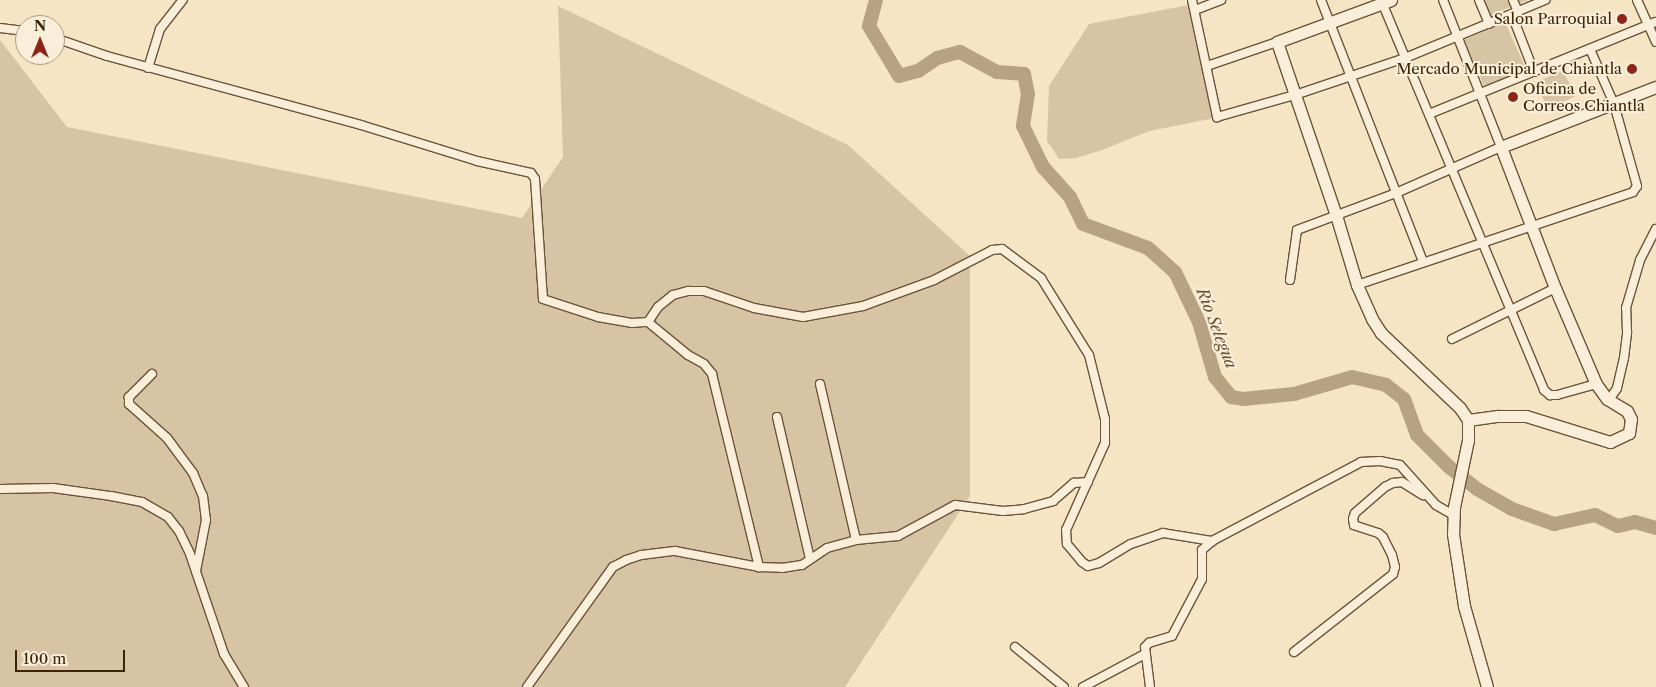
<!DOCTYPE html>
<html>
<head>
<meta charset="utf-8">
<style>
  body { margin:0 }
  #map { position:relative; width:1656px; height:687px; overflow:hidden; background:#f6e5c5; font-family:"Libre Caslon Text",serif }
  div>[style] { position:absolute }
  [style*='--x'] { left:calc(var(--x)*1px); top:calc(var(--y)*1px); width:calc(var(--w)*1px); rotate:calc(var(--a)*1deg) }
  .green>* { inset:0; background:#d6c4a5; transform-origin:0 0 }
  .river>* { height:14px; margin:-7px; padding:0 7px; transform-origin:7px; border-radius:7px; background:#b7a384 }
  .roads { filter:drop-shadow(1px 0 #6a5436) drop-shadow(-1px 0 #6a5436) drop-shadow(0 1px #6a5436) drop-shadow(0 -1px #6a5436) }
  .street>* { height:8px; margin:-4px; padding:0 4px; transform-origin:4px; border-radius:4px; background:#f9eed9 }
  .secondary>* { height:11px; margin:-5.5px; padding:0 5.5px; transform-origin:5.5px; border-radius:5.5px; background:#f9eed9 }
  .dots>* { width:14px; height:14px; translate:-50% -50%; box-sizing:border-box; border:2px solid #f9eed9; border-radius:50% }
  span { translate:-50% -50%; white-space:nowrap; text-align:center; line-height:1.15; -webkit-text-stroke:4px #f9eed9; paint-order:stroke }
  .poi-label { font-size:15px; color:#3c2406 }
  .right { translate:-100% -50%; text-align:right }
  .left { translate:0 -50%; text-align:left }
  .water-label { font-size:16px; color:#675032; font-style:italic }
  .north { position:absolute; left:15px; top:15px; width:50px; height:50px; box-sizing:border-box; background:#f9eed9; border:1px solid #ad9d85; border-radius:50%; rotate:0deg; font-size:14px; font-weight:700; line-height:20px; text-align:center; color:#3c2406 }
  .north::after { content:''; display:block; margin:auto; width:18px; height:22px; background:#8f2418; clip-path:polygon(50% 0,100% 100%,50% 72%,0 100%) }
  .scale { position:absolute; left:15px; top:650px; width:110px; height:22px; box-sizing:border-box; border:2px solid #3c2406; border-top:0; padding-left:6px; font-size:15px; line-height:18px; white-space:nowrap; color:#3c2406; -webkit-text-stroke:4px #f9eed9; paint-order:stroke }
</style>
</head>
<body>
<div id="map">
  <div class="green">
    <div style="clip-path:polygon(1479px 0,1528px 0,1486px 17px)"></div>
    <div style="clip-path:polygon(1194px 4px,1215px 118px,1149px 131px,1102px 150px,1076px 158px,1059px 159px,1047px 141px,1049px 86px,1089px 24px)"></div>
    <div style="clip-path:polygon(558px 6px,848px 145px,970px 256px,970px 496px,845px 687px,0 687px,0 40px,67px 127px,522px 218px,563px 157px)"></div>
    <div style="left:1505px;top:22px;width:51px;height:45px;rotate:66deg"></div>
    <div style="left:1563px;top:70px;width:29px;height:30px;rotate:65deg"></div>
  </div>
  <div class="river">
    <div style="--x:876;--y:0;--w:27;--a:105"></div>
    <div style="--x:869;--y:26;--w:58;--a:59"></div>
    <div style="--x:899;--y:76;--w:20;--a:-15"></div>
    <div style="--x:918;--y:71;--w:23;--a:-34"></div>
    <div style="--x:937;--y:58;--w:24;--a:-15"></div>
    <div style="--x:960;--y:52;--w:42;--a:28.4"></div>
    <div style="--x:997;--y:72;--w:27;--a:4"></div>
    <div style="--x:1024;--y:74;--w:20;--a:79"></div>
    <div style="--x:1028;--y:94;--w:32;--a:99"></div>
    <div style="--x:1023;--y:126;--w:46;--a:64"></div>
    <div style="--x:1043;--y:167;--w:40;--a:48"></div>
    <div style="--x:1070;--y:197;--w:30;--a:64"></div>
    <div style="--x:1083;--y:224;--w:69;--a:20.3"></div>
    <div style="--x:1148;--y:248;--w:36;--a:42"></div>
    <div style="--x:1175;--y:272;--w:55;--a:64.4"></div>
    <div style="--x:1199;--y:322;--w:57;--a:73.8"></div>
    <div style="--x:1215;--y:377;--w:26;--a:51"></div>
    <div style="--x:1231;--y:397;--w:12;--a:9"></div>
    <div style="--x:1243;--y:399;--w:51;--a:-5.6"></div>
    <div style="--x:1294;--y:394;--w:60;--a:-16.3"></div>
    <div style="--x:1352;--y:377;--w:35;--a:13"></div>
    <div style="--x:1386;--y:385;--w:23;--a:38"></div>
    <div style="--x:1404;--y:399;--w:38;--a:70"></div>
    <div style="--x:1417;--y:435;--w:45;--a:45"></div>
    <div style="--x:1449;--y:467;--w:36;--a:38"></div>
    <div style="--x:1477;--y:489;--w:40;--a:29.7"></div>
    <div style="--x:1512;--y:509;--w:45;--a:19.7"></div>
    <div style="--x:1554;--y:524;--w:42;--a:-12.4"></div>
    <div style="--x:1595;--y:515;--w:25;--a:26"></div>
    <div style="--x:1618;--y:526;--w:17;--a:-13"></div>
    <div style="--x:1635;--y:522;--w:22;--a:16"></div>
  </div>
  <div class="roads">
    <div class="street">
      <div style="--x:1192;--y:0;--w:120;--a:77.9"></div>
      <div style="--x:1217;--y:117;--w:81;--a:-15.8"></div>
      <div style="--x:1295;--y:95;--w:116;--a:-18.6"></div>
      <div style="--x:1405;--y:58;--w:152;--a:-22.5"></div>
      <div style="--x:1321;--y:0;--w:281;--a:68.7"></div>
      <div style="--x:1381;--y:0;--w:423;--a:67.3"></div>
      <div style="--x:1544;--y:390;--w:8;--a:40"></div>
      <div style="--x:1550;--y:395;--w:7;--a:0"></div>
      <div style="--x:1557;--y:395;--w:41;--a:-15.8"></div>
      <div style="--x:1479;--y:0;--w:26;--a:67"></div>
      <div style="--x:1513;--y:0;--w:13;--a:67"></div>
      <div style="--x:1637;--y:0;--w:46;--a:65.7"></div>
      <div style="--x:1195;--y:10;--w:28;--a:-21"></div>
      <div style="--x:1512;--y:15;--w:61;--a:68.9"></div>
      <div style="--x:0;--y:28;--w:25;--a:7"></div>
      <div style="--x:55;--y:38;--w:55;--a:19.1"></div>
      <div style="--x:107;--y:56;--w:263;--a:15.2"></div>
      <div style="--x:361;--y:125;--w:121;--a:17.2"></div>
      <div style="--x:477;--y:161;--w:55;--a:12.5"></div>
      <div style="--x:531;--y:173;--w:7;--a:56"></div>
      <div style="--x:535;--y:179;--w:120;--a:86.2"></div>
      <div style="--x:543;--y:299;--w:58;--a:18.1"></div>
      <div style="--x:598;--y:317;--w:35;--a:10"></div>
      <div style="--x:632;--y:323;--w:16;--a:-4"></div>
      <div style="--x:648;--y:322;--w:18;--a:-56"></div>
      <div style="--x:658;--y:307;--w:19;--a:-39"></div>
      <div style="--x:673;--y:295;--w:16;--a:-15"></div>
      <div style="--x:688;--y:291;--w:16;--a:0"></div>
      <div style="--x:704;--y:291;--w:53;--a:18.8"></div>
      <div style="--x:754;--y:308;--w:50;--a:10.4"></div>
      <div style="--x:803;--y:317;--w:61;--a:-10.4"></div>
      <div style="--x:863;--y:306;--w:76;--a:-20.1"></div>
      <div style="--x:934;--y:280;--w:65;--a:-27.3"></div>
      <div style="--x:992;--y:250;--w:10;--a:-6"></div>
      <div style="--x:1002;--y:249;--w:49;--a:36.6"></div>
      <div style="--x:1041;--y:278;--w:91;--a:58.1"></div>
      <div style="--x:1089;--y:355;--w:66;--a:76"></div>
      <div style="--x:1105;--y:419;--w:24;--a:90"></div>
      <div style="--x:1105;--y:443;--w:95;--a:114.1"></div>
      <div style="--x:1066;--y:530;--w:14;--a:86"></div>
      <div style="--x:1067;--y:544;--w:23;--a:50"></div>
      <div style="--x:1082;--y:562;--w:7;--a:34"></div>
      <div style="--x:1088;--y:566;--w:11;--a:-15"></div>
      <div style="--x:1099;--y:563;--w:37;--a:-31"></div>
      <div style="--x:1131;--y:544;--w:34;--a:-19"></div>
      <div style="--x:1163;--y:533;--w:50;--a:9.3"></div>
      <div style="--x:1207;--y:66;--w:74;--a:-18.9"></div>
      <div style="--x:148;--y:68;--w:41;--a:-72.9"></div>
      <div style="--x:160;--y:29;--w:37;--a:-52"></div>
      <div style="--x:1429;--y:114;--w:245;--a:-22.1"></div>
      <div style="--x:1290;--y:280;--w:50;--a:-82"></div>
      <div style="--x:1297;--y:230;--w:106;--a:-20.5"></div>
      <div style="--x:1396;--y:193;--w:115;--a:-23.7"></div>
      <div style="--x:1501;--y:147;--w:158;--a:-111.5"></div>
      <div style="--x:1357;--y:285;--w:291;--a:-18.6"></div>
      <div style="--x:1633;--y:192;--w:7;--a:-56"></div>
      <div style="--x:1637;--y:186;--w:85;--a:-105.7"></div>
      <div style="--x:1614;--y:104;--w:60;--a:-113.6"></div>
      <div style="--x:648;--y:322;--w:52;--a:39.5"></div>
      <div style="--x:688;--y:355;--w:18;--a:29"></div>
      <div style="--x:704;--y:364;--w:13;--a:51"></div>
      <div style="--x:712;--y:374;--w:199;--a:76.3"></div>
      <div style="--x:1452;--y:339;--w:115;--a:-26.3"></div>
      <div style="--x:152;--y:374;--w:33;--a:135"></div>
      <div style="--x:129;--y:397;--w:7;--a:90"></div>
      <div style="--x:129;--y:404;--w:51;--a:41.8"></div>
      <div style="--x:167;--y:438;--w:44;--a:53.4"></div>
      <div style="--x:193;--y:473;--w:25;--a:67"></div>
      <div style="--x:203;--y:496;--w:24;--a:83"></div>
      <div style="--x:206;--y:520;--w:52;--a:101.1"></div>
      <div style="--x:820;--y:384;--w:160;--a:77"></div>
      <div style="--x:1609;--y:400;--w:14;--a:-56"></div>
      <div style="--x:1617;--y:388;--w:31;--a:-77"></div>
      <div style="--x:1624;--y:358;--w:26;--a:-83"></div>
      <div style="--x:1627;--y:332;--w:24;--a:-92"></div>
      <div style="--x:1626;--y:308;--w:50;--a:-73.7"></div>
      <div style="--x:1640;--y:260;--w:35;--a:-63"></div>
      <div style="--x:777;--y:417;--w:146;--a:76.9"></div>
      <div style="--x:0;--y:489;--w:53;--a:-1.1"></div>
      <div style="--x:53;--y:488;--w:59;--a:7.9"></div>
      <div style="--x:111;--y:496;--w:32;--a:11"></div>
      <div style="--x:142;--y:502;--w:30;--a:30"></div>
      <div style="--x:168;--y:517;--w:18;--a:52"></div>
      <div style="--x:179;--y:531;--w:25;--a:64"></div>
      <div style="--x:190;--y:554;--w:106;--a:71.2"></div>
      <div style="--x:224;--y:654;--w:39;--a:59"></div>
      <div style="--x:1015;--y:647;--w:63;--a:39.2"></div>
      <div style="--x:1294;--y:652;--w:126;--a:-38.2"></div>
      <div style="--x:1393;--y:574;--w:7;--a:-74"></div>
      <div style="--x:1395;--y:567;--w:12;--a:-104"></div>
      <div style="--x:1392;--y:555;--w:20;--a:-117"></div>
      <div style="--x:1383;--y:537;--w:6;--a:-141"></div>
      <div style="--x:1378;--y:533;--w:25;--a:-162"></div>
      <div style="--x:1354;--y:525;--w:6;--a:-99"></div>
      <div style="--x:1353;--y:519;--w:6;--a:-72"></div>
      <div style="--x:1355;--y:513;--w:40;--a:-41"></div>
      <div style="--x:1385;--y:487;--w:9;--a:-27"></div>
      <div style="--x:1393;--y:483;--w:9;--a:-6"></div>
      <div style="--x:1402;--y:482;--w:25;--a:32"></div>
      <div style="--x:527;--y:687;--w:148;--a:-54.4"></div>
      <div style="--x:613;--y:567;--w:15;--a:-28"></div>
      <div style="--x:626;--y:560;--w:16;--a:-18"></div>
      <div style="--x:641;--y:555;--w:34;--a:-7"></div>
      <div style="--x:675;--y:551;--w:86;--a:10.8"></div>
      <div style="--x:759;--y:567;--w:23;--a:2"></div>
      <div style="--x:782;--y:568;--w:20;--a:-9"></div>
      <div style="--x:802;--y:565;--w:30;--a:-34"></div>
      <div style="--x:827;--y:548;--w:30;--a:-15"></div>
      <div style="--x:856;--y:540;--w:42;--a:-5.4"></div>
      <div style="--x:898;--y:536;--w:65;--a:-28.5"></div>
      <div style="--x:955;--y:505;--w:48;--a:7.1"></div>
      <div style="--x:1003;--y:511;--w:21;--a:-5"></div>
      <div style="--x:1024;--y:509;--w:30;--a:-15"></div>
      <div style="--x:1053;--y:501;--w:28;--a:-41"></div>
      <div style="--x:1074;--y:483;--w:14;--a:-4"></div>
      <div style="--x:1083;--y:687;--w:70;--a:-28"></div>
      <div style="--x:1150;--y:687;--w:40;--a:-97.1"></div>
      <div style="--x:1145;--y:647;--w:6;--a:-45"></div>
      <div style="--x:1149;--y:643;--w:24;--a:-17"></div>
      <div style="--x:1172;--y:636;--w:64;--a:-62.2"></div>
      <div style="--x:1202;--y:579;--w:29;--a:-90"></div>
      <div style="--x:1202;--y:550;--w:13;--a:-42"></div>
      <div style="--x:1212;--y:541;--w:169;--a:-27.9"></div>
      <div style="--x:1361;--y:462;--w:19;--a:-3"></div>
      <div style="--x:1380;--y:461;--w:20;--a:11"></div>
      <div style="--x:1400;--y:465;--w:54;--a:48"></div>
      <div style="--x:1436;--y:505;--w:20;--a:30"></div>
    </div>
    <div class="secondary">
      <div style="--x:1391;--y:0;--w:121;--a:159.8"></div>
      <div style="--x:1277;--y:42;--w:183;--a:71.2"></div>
      <div style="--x:1336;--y:215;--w:73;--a:73.3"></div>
      <div style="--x:1357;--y:285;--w:37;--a:66"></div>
      <div style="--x:1372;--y:319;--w:17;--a:57"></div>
      <div style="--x:1381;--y:333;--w:109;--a:43.5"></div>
      <div style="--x:1460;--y:408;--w:14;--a:56"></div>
      <div style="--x:1468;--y:420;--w:20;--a:90"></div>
      <div style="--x:1468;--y:440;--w:68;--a:101.8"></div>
      <div style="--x:1454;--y:507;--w:27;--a:92"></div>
      <div style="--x:1453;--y:534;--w:73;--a:81.3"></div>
      <div style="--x:1464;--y:606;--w:84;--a:74.1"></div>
      <div style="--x:1468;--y:420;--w:30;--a:-8"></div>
      <div style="--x:1498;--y:416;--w:28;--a:0"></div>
      <div style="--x:1526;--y:416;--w:88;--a:17.2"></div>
      <div style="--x:1610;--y:442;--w:21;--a:-25"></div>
      <div style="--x:1629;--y:433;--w:14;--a:-82"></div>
      <div style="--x:1631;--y:419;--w:9;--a:-117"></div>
      <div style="--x:1627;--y:411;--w:23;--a:-149"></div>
      <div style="--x:1607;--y:399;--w:19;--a:-126"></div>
      <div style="--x:1596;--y:384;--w:104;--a:-113.1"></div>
      <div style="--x:1555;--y:288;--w:151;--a:-111"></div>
      <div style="--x:1501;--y:147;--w:166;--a:-21.2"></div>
    </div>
  </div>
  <div class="dots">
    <div style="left:1622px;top:19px;background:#8f2418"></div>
    <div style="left:1632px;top:69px;background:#8f2418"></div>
    <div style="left:1513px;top:97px;background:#8f2418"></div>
  </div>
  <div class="poi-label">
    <span class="right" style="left:1612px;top:19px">Salon Parroquial</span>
    <span class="right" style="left:1622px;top:69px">Mercado Municipal de Chiantla</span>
    <span class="left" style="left:1523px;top:97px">Oficina de<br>Correos Chiantla</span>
  </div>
  <div class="water-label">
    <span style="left:1217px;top:328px;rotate:69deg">Río Selegua</span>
  </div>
  <div class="north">N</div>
  <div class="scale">100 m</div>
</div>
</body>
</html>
